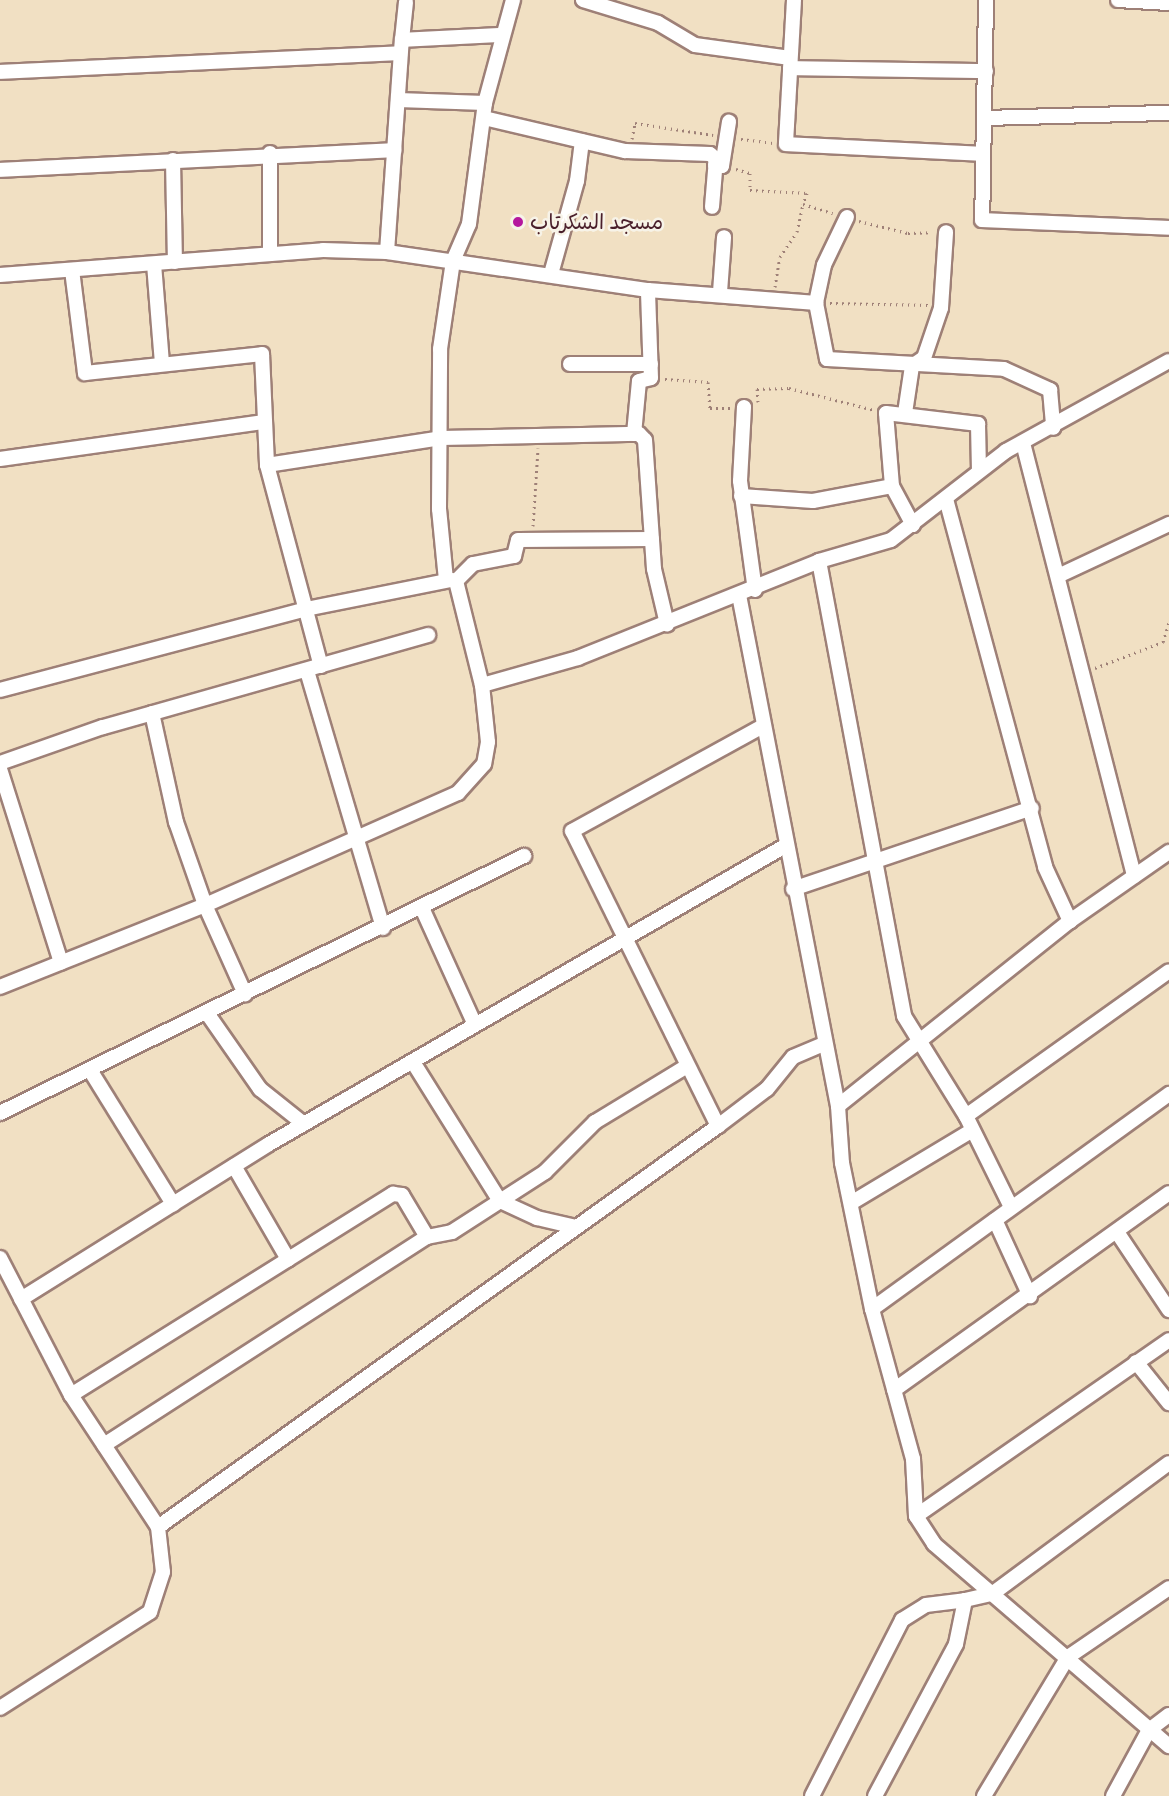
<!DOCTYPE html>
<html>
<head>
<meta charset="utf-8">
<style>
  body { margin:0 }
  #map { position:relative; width:1169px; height:1796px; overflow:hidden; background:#f1e0c3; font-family:Caveat,"Playpen Sans Arabic",sans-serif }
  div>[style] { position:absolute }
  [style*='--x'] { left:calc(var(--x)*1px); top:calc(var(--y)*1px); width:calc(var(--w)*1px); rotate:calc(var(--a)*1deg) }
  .path>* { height:3px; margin-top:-1.5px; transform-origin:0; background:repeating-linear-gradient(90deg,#9e8077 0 1.5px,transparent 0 6px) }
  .roads { filter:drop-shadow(2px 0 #9e8077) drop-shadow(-2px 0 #9e8077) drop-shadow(0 2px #9e8077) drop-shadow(0 -2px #9e8077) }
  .minor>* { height:14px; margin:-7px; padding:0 7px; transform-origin:7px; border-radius:7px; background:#fff }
  .dots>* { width:16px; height:16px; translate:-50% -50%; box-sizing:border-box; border:3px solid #f7f3e8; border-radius:50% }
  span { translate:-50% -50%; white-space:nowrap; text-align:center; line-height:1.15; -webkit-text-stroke:5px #f7f3e8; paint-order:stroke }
  .poi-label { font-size:21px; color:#4a1f2b }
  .left { translate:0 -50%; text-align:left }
</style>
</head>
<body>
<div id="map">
  <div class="path">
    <div style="--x:632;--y:139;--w:16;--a:-79"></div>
    <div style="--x:635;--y:123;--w:79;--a:8.7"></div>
    <div style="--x:741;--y:139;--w:32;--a:7"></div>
    <div style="--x:736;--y:169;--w:15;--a:16"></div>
    <div style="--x:750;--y:173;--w:17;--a:90"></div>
    <div style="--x:750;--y:190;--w:57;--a:3"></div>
    <div style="--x:807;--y:193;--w:12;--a:110"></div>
    <div style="--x:803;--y:204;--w:31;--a:17"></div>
    <div style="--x:859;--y:221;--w:50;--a:13.8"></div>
    <div style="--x:908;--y:233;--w:24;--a:-2"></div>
    <div style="--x:775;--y:287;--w:30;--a:-81"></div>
    <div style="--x:780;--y:257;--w:30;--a:-56"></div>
    <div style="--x:797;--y:232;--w:29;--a:-78"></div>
    <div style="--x:830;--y:303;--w:98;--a:1.2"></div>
    <div style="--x:665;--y:379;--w:43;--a:4"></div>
    <div style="--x:708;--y:382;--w:26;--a:86"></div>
    <div style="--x:710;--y:408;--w:20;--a:0"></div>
    <div style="--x:758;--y:402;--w:13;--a:-94"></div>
    <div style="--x:757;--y:389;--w:32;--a:-2"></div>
    <div style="--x:789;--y:388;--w:88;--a:14.5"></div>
    <div style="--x:533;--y:526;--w:78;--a:-86.3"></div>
    <div style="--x:1095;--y:668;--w:73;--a:-20.9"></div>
    <div style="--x:1163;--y:642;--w:21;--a:-73"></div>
  </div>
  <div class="roads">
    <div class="minor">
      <div style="--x:583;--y:0;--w:78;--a:17"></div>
      <div style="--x:658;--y:23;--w:43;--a:30.7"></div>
      <div style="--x:695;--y:45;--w:96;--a:7.8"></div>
      <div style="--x:794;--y:0;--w:144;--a:93.2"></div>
      <div style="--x:786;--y:144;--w:197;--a:2.9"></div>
      <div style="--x:986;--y:0;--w:220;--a:91"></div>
      <div style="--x:982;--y:220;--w:187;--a:2.4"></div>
      <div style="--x:1118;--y:0;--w:51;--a:3.4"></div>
      <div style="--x:402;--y:40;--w:38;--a:-84"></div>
      <div style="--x:790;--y:68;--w:196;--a:0.9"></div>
      <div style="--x:0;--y:72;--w:399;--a:-2.7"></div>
      <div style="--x:398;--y:100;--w:87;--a:2"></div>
      <div style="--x:484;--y:118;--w:145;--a:13.2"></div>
      <div style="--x:625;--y:151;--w:85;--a:2"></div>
      <div style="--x:710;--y:154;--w:8;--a:40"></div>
      <div style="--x:716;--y:159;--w:48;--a:94.8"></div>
      <div style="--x:985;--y:118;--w:184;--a:-1.6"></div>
      <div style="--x:270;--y:153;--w:101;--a:90"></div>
      <div style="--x:173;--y:160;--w:102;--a:88.9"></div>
      <div style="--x:715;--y:165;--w:7;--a:8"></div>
      <div style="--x:722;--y:166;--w:45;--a:-81"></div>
      <div style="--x:0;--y:170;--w:395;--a:-2.9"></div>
      <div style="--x:847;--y:217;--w:53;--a:115.6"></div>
      <div style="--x:824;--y:265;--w:39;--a:102"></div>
      <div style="--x:816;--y:303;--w:57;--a:78.9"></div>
      <div style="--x:827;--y:359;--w:177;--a:3.2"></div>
      <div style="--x:1004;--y:369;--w:51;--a:24.5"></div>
      <div style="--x:1050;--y:390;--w:38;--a:85"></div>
      <div style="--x:387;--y:252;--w:213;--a:-86"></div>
      <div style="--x:402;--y:40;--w:100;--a:-2.9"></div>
      <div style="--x:154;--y:264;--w:100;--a:85.4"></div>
      <div style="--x:72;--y:270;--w:104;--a:82.8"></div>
      <div style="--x:85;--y:373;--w:178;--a:-6.1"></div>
      <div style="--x:262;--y:354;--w:111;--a:87.4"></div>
      <div style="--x:267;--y:465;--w:208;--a:75"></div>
      <div style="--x:551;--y:274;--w:97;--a:-74.4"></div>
      <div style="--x:577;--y:181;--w:40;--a:-82.9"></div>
      <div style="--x:0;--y:275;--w:324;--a:-4.4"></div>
      <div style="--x:323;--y:250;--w:64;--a:1.8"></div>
      <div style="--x:387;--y:252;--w:264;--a:8.3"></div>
      <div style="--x:648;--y:290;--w:169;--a:4.4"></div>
      <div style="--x:720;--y:292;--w:55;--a:-85.8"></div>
      <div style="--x:570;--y:364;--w:81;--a:0"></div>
      <div style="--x:744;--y:407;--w:74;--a:93.1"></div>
      <div style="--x:740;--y:481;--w:110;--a:82.2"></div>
      <div style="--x:905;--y:413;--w:48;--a:-81.5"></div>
      <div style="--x:912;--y:366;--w:14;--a:-34"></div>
      <div style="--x:924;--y:358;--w:53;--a:-71.2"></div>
      <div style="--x:941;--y:308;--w:76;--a:-86.2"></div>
      <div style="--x:634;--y:434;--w:53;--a:-84.6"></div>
      <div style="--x:639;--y:381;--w:12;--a:-14"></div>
      <div style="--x:651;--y:378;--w:88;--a:-92"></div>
      <div style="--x:1023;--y:443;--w:447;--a:75.6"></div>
      <div style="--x:0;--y:459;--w:265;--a:-8"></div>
      <div style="--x:267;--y:465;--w:176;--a:-8.8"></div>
      <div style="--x:441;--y:438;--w:198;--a:-1.2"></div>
      <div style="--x:639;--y:434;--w:8;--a:45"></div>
      <div style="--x:645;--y:440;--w:129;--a:86"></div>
      <div style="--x:654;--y:569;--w:57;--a:76.7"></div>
      <div style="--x:741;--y:496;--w:72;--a:4"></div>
      <div style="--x:813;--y:501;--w:80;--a:-10.8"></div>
      <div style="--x:946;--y:499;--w:381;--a:74.9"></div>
      <div style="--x:1045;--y:867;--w:60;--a:65.2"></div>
      <div style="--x:913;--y:525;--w:44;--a:-118.3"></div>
      <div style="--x:892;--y:486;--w:73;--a:-94.7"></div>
      <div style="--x:886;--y:413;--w:93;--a:6.8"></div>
      <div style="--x:978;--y:424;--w:47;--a:88.8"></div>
      <div style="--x:819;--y:561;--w:463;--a:79.4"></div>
      <div style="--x:904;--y:1016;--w:118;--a:58.2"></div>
      <div style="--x:966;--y:1116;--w:102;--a:63.7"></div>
      <div style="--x:1058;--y:576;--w:123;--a:-25.1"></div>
      <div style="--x:446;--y:580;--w:71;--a:-95.6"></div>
      <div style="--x:439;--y:509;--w:160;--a:-89.6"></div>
      <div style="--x:440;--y:349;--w:89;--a:-81.6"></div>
      <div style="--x:453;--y:261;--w:40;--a:-66.6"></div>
      <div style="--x:469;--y:224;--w:122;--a:-82.5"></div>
      <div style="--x:485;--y:103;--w:107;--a:-74.8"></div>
      <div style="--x:456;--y:581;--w:24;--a:-45"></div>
      <div style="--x:473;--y:564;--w:42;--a:-11"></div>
      <div style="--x:514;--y:556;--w:16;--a:-76"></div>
      <div style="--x:518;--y:540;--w:134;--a:-0.4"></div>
      <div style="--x:739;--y:595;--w:521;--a:79.04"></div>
      <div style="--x:838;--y:1106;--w:57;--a:86"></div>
      <div style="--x:842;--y:1163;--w:149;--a:78.4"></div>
      <div style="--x:872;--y:1309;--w:156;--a:74.7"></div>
      <div style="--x:913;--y:1459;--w:57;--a:87"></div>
      <div style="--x:916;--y:1516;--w:33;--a:57"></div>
      <div style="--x:934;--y:1544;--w:310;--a:40.7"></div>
      <div style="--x:307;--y:671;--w:268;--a:73.5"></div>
      <div style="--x:482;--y:685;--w:100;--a:-15.7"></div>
      <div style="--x:578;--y:658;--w:260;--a:-21.9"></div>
      <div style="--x:819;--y:561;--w:75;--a:-16.3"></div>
      <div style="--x:891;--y:540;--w:145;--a:-37.7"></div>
      <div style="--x:1006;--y:451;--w:186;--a:-28.9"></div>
      <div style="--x:0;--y:690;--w:317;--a:-14.8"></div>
      <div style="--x:306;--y:609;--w:148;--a:-11.3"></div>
      <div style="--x:451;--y:580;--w:5;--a:11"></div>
      <div style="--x:456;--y:581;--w:107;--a:76"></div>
      <div style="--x:482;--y:685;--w:57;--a:84"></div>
      <div style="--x:488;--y:742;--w:22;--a:100"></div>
      <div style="--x:484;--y:764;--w:39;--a:132"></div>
      <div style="--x:458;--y:793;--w:277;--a:156.1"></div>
      <div style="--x:205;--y:905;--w:221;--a:158.2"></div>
      <div style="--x:152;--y:713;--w:112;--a:77.6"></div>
      <div style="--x:176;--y:822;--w:88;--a:70.7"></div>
      <div style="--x:205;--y:905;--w:98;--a:65.8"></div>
      <div style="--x:0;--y:763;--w:109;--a:-19.3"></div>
      <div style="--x:103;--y:727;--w:338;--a:-15.8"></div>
      <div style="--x:0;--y:769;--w:203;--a:72.5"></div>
      <div style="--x:793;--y:889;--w:252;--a:-18.7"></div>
      <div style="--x:422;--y:908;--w:128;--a:65.6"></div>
      <div style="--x:207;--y:1013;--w:93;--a:55.1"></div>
      <div style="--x:260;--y:1089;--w:56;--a:38.5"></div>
      <div style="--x:413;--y:1062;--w:164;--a:58"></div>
      <div style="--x:500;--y:1201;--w:41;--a:24.7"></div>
      <div style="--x:537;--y:1218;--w:37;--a:13"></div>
      <div style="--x:90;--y:1070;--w:158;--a:58.2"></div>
      <div style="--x:838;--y:1106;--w:297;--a:-38.6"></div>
      <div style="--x:1070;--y:921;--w:121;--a:-34.9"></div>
      <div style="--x:0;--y:1113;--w:584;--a:-26.13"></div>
      <div style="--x:966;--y:1116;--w:249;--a:-35.5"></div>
      <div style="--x:718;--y:1126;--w:329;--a:-116.3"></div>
      <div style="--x:572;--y:831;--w:218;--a:-28.8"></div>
      <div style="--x:234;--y:1166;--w:108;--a:59.9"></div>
      <div style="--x:851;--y:1203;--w:140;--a:-31"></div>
      <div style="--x:995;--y:1220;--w:84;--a:65.3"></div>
      <div style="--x:1117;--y:1232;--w:94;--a:56.3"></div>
      <div style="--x:0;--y:1258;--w:154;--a:62.6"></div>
      <div style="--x:71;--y:1395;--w:158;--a:56.6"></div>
      <div style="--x:158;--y:1527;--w:45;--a:83.7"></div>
      <div style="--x:163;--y:1572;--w:42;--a:108"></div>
      <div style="--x:150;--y:1612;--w:178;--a:147.4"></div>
      <div style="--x:21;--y:1299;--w:292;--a:-32"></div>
      <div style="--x:269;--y:1144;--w:596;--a:-30.01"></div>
      <div style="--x:872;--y:1309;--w:367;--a:-35.9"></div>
      <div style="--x:1136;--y:1362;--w:53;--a:51.2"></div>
      <div style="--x:894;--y:1390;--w:338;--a:-35.6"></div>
      <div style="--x:71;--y:1395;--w:380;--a:-32"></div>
      <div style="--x:393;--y:1194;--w:9;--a:6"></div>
      <div style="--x:402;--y:1195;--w:49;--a:59.2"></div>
      <div style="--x:104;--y:1445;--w:384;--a:-32.8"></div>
      <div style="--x:427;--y:1237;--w:25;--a:-11"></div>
      <div style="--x:452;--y:1232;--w:111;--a:-32.8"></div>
      <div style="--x:545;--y:1172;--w:71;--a:-45"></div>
      <div style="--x:595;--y:1122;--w:108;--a:-31.3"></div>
      <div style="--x:916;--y:1516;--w:308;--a:-34.8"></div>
      <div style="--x:158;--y:1527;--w:689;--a:-35.61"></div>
      <div style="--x:718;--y:1126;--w:61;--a:-37.1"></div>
      <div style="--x:767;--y:1089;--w:41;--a:-50.9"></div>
      <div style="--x:793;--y:1057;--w:33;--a:-23"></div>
      <div style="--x:812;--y:1796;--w:198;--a:-62.9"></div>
      <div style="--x:902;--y:1620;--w:28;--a:-32"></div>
      <div style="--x:926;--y:1605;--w:39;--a:-7"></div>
      <div style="--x:875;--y:1796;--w:172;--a:-61.9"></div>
      <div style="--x:956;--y:1644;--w:45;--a:-78.4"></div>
      <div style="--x:965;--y:1600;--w:28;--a:-13"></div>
      <div style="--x:992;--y:1594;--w:220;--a:-36.5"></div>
      <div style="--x:984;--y:1796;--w:162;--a:-58.9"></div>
      <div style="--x:1068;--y:1657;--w:122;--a:-34.3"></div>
      <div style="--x:1113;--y:1796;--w:75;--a:-61.4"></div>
      <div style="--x:1149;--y:1730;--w:25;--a:-37"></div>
    </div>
  </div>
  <div class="dots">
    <div style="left:518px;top:222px;background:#b5179e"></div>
  </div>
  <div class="poi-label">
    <span class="left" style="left:530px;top:222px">مسجد الشكرتاب</span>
  </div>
</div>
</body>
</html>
